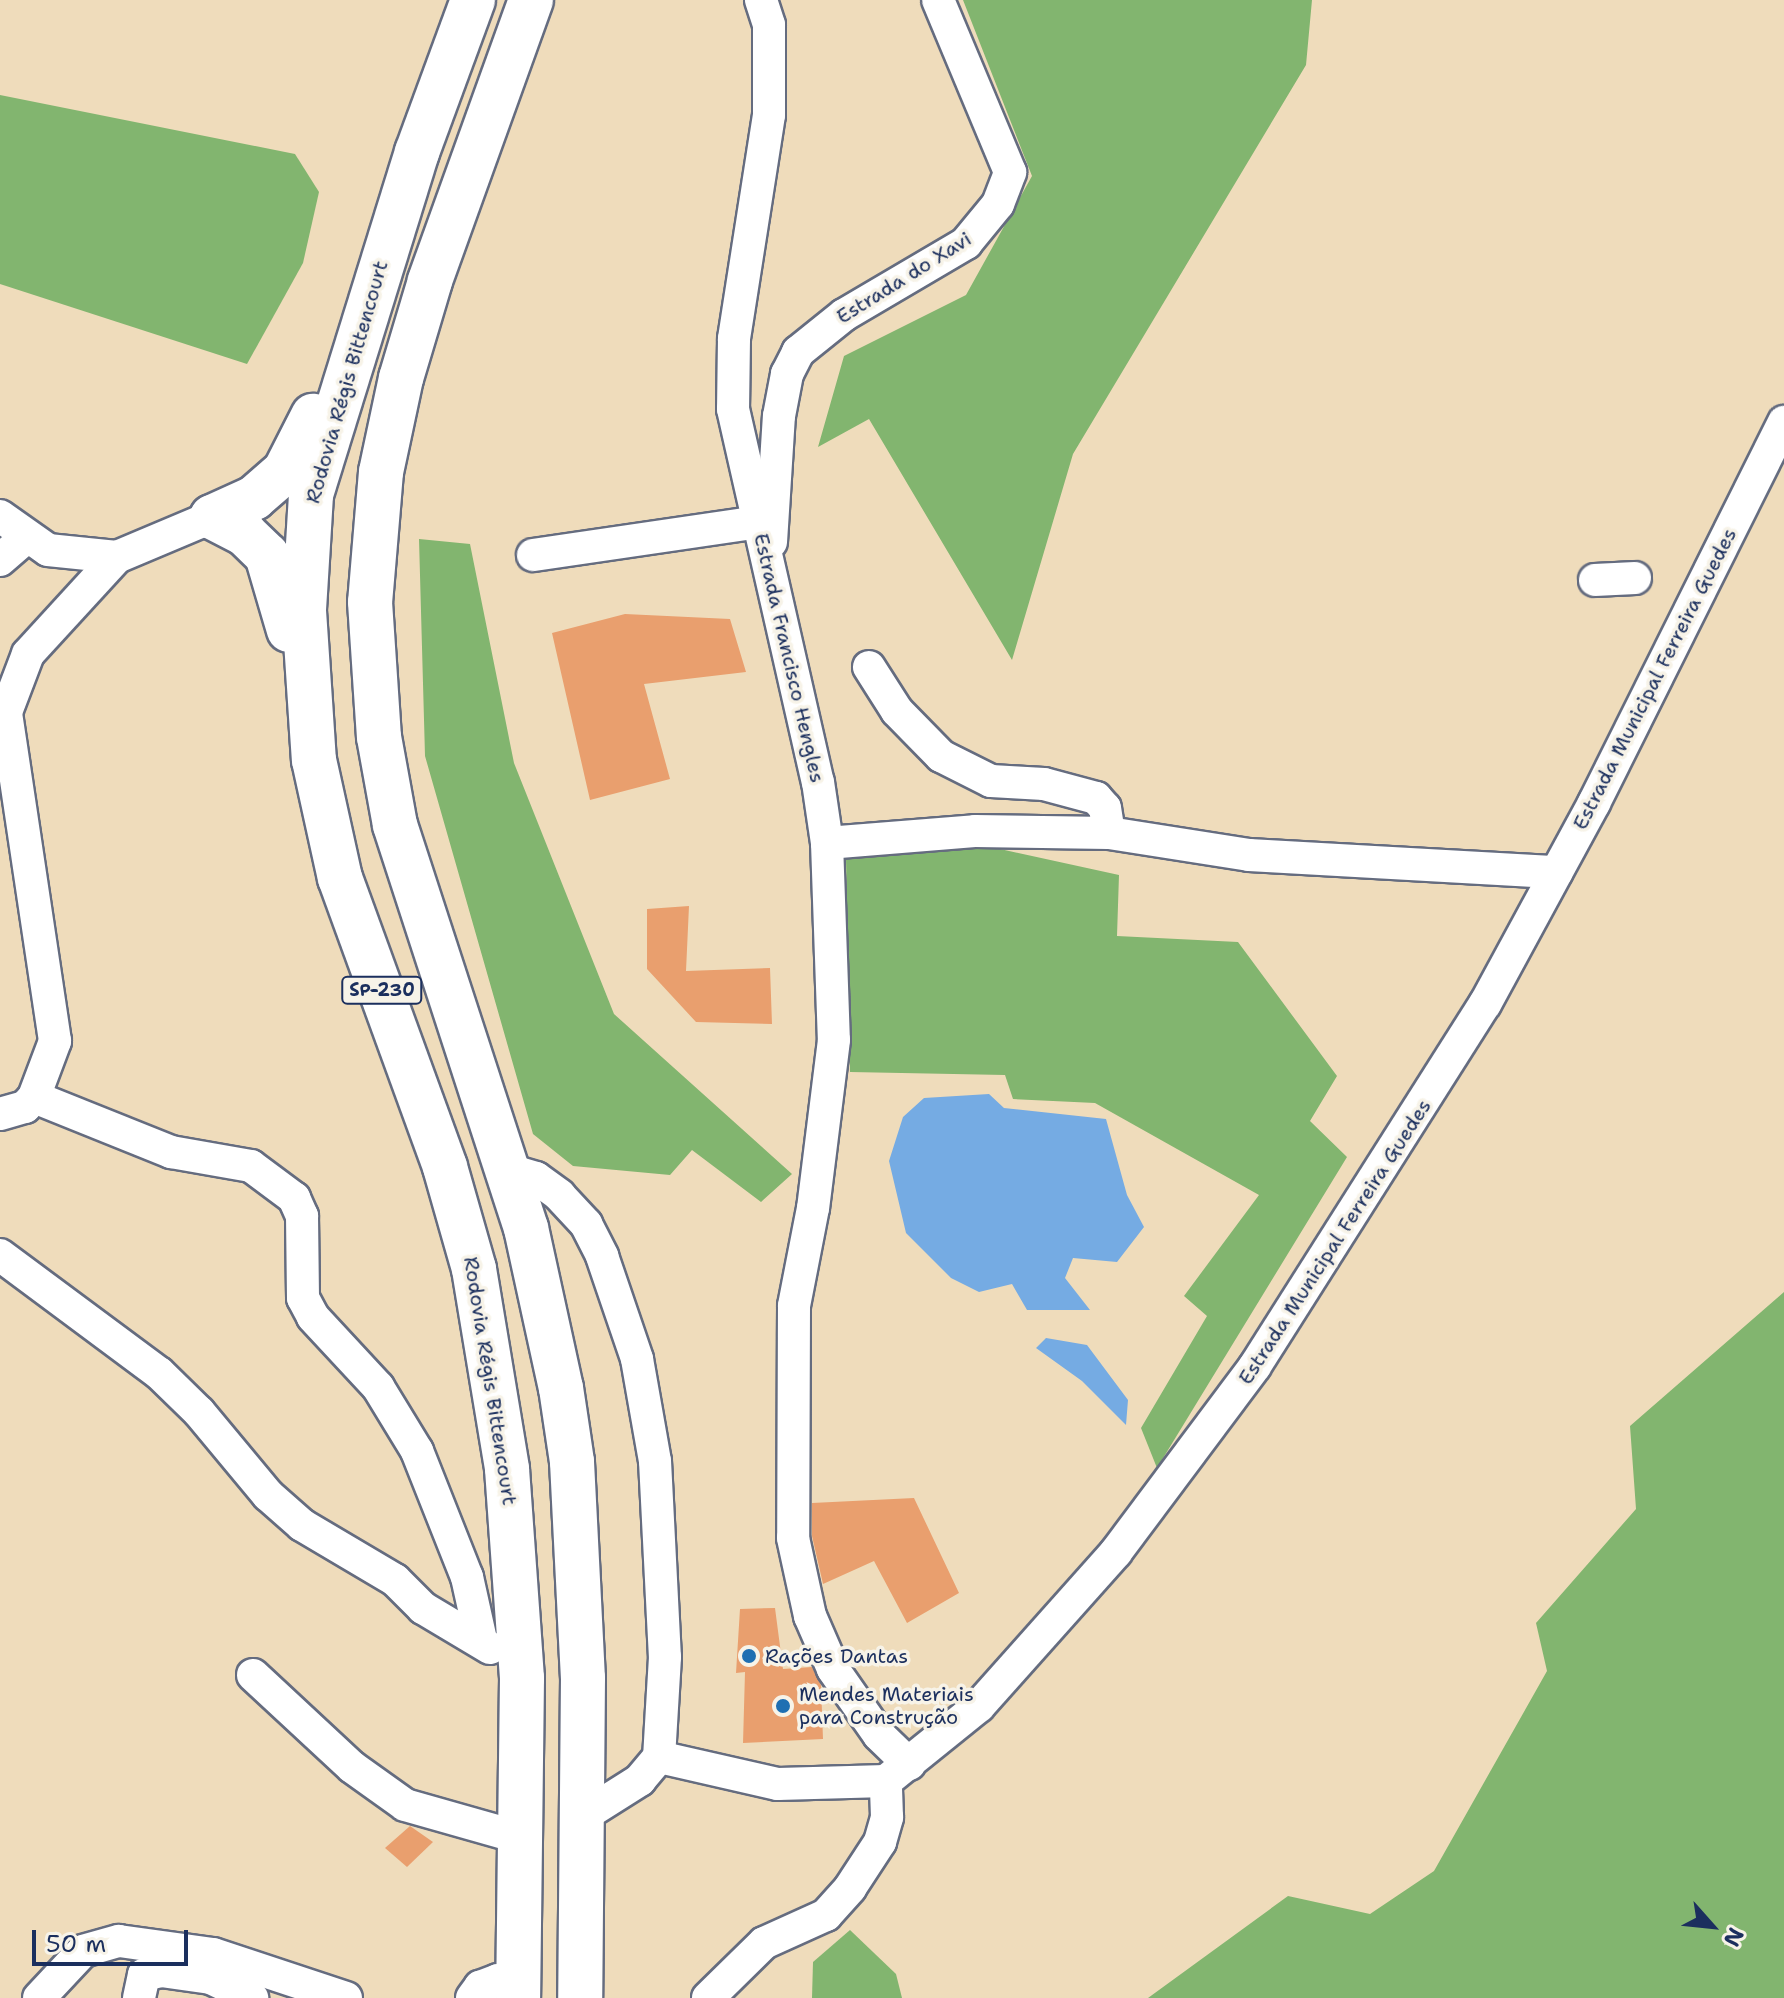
<!DOCTYPE html>
<html>
<head>
<meta charset="utf-8">
<style>
  body { margin:0 }
  #map { position:relative; width:1784px; height:1998px; overflow:hidden; background:#efdcbb; font-family:"Shantell Sans",sans-serif }
  div>[style] { position:absolute }
  [style*='--x'] { left:calc(var(--x)*1px); top:calc(var(--y)*1px); width:calc(var(--w)*1px); rotate:calc(var(--a)*1deg) }
  .forest>* { inset:0; background:#82b56f }
  .water>* { inset:0; background:#75abe3 }
  .building>* { inset:0; background:#e99f6e }
  .roads { filter:drop-shadow(2px 0 #656c7f) drop-shadow(-2px 0 #656c7f) drop-shadow(0 2px #656c7f) drop-shadow(0 -2px #656c7f) }
  .minor>* { height:32px; margin:-16px; padding:0 16px; transform-origin:16px; border-radius:16px; background:#fff }
  .highway>* { height:44px; margin:-22px; padding:0 22px; transform-origin:22px; border-radius:22px; background:#fff }
  .dots>* { width:22px; height:22px; translate:-50% -50%; box-sizing:border-box; border:4px solid #f7f3e8; border-radius:50% }
  span { translate:-50% -50%; white-space:nowrap; text-align:center; line-height:1.15; -webkit-text-stroke:7px #f7f3e8; paint-order:stroke }
  .shield-label span { padding:2px 6px; background:#f7f3e8; border:2px solid; border-radius:6px; -webkit-text-stroke-width:0 }
  .shield-label { font-size:18px; color:#1b2f5e; font-weight:700 }
  .street-label { font-size:20px; color:#1b2f5e }
  .poi-label { font-size:20px; color:#1b2f5e }
  .left { translate:0 -50%; text-align:left }
  .north { position:absolute; left:1672px; top:1886px; width:80px; height:80px; -webkit-text-stroke:6px #f7f3e8; paint-order:stroke; rotate:117deg; font-size:22px; font-weight:700; line-height:32px; text-align:center; color:#1b2f5e }
  .north::after { content:''; display:block; margin:auto; width:28px; height:36px; background:#1b2f5e; clip-path:polygon(50% 0,100% 100%,50% 72%,0 100%) }
  .scale { position:absolute; left:32px; top:1930px; width:156px; height:36px; box-sizing:border-box; border:4px solid #1b2f5e; border-top:0; padding-left:10px; font-size:24px; line-height:28px; white-space:nowrap; color:#1b2f5e; -webkit-text-stroke:6px #f7f3e8; paint-order:stroke }
</style>
</head>
<body>
<div id="map">
  <div class="forest">
    <div style="clip-path:polygon(963px 0,1312px 0,1306px 65px,1073px 454px,1012px 660px,869px 419px,818px 447px,844px 356px,966px 295px,1032px 176px)"></div>
    <div style="clip-path:polygon(0 95px,295px 154px,319px 192px,303px 263px,247px 364px,0 284px)"></div>
    <div style="clip-path:polygon(419px 539px,470px 544px,514px 763px,614px 1014px,792px 1174px,761px 1202px,692px 1150px,670px 1175px,573px 1166px,533px 1134px,425px 756px)"></div>
    <div style="clip-path:polygon(991px 847px,1119px 875px,1117px 936px,1238px 942px,1337px 1076px,1310px 1121px,1347px 1157px,1157px 1468px,1141px 1428px,1207px 1316px,1184px 1296px,1259px 1195px,1095px 1103px,1013px 1099px,1005px 1075px,850px 1072px,846px 859px)"></div>
    <div style="clip-path:polygon(1784px 1292px,1784px 1998px,1148px 1998px,1288px 1896px,1370px 1914px,1434px 1871px,1547px 1671px,1536px 1623px,1636px 1509px,1630px 1426px)"></div>
    <div style="clip-path:polygon(850px 1930px,896px 1974px,902px 1998px,812px 1998px,813px 1962px)"></div>
  </div>
  <div class="water">
    <div style="clip-path:polygon(989px 1094px,1004px 1108px,1106px 1119px,1127px 1195px,1144px 1227px,1117px 1262px,1073px 1258px,1065px 1278px,1090px 1310px,1027px 1310px,1012px 1284px,979px 1292px,951px 1278px,906px 1233px,889px 1161px,903px 1117px,924px 1098px)"></div>
    <div style="clip-path:polygon(1046px 1338px,1087px 1345px,1128px 1400px,1126px 1425px,1082px 1381px,1036px 1348px)"></div>
  </div>
  <div class="building">
    <div style="clip-path:polygon(625px 614px,730px 619px,746px 672px,644px 684px,670px 779px,590px 800px,552px 633px)"></div>
    <div style="clip-path:polygon(689px 906px,686px 971px,770px 968px,772px 1024px,696px 1022px,647px 969px,647px 909px)"></div>
    <div style="clip-path:polygon(914px 1498px,959px 1593px,907px 1623px,874px 1561px,823px 1584px,812px 1536px,812px 1503px)"></div>
    <div style="clip-path:polygon(775px 1608px,783px 1669px,812px 1667px,821px 1685px,823px 1739px,743px 1743px,745px 1672px,736px 1673px,740px 1609px)"></div>
    <div style="clip-path:polygon(410px 1826px,433px 1842px,407px 1867px,385px 1848px)"></div>
  </div>
  <div class="roads">
    <div class="minor">
      <div style="--x:761;--y:0;--w:26;--a:72"></div>
      <div style="--x:769;--y:25;--w:90;--a:90"></div>
      <div style="--x:769;--y:115;--w:227;--a:98.9"></div>
      <div style="--x:734;--y:339;--w:70;--a:90.8"></div>
      <div style="--x:733;--y:409;--w:383;--a:77.2"></div>
      <div style="--x:818;--y:782;--w:62;--a:81.6"></div>
      <div style="--x:827;--y:843;--w:197;--a:88"></div>
      <div style="--x:834;--y:1040;--w:169;--a:97.1"></div>
      <div style="--x:813;--y:1208;--w:100;--a:101"></div>
      <div style="--x:794;--y:1306;--w:232;--a:90.2"></div>
      <div style="--x:793;--y:1538;--w:80;--a:77.7"></div>
      <div style="--x:810;--y:1616;--w:58;--a:66.5"></div>
      <div style="--x:833;--y:1669;--w:80;--a:55.1"></div>
      <div style="--x:879;--y:1735;--w:42;--a:44"></div>
      <div style="--x:0;--y:516;--w:59;--a:35.3"></div>
      <div style="--x:48;--y:550;--w:69;--a:5.8"></div>
      <div style="--x:117;--y:557;--w:103;--a:-22.8"></div>
      <div style="--x:771;--y:542;--w:126;--a:-86.4"></div>
      <div style="--x:779;--y:416;--w:43;--a:-79.2"></div>
      <div style="--x:787;--y:374;--w:25;--a:-63"></div>
      <div style="--x:798;--y:352;--w:59;--a:-38.8"></div>
      <div style="--x:844;--y:315;--w:142;--a:-30.5"></div>
      <div style="--x:966;--y:243;--w:50;--a:-50.6"></div>
      <div style="--x:998;--y:204;--w:34;--a:-69"></div>
      <div style="--x:1010;--y:172;--w:186;--a:-112.7"></div>
      <div style="--x:533;--y:555;--w:227;--a:-8.3"></div>
      <div style="--x:0;--y:560;--w:33;--a:-41"></div>
      <div style="--x:1595;--y:580;--w:40;--a:-2.9"></div>
      <div style="--x:869;--y:667;--w:52;--a:57.5"></div>
      <div style="--x:897;--y:711;--w:63;--a:45.6"></div>
      <div style="--x:941;--y:756;--w:56;--a:26.6"></div>
      <div style="--x:991;--y:781;--w:53;--a:3.2"></div>
      <div style="--x:1044;--y:784;--w:54;--a:15.1"></div>
      <div style="--x:1096;--y:798;--w:13;--a:48"></div>
      <div style="--x:1105;--y:808;--w:25;--a:81"></div>
      <div style="--x:827;--y:843;--w:148;--a:-4.6"></div>
      <div style="--x:975;--y:831;--w:134;--a:0.9"></div>
      <div style="--x:1109;--y:833;--w:142;--a:8.9"></div>
      <div style="--x:1249;--y:855;--w:308;--a:3.2"></div>
      <div style="--x:34;--y:1097;--w:148;--a:21.9"></div>
      <div style="--x:171;--y:1152;--w:81;--a:9.9"></div>
      <div style="--x:251;--y:1166;--w:54;--a:36.7"></div>
      <div style="--x:294;--y:1198;--w:20;--a:66"></div>
      <div style="--x:302;--y:1216;--w:82;--a:89.3"></div>
      <div style="--x:303;--y:1298;--w:21;--a:62"></div>
      <div style="--x:313;--y:1317;--w:96;--a:47.1"></div>
      <div style="--x:378;--y:1387;--w:75;--a:58.6"></div>
      <div style="--x:417;--y:1451;--w:136;--a:68.4"></div>
      <div style="--x:467;--y:1577;--w:65;--a:77.5"></div>
      <div style="--x:0;--y:1114;--w:26;--a:-16"></div>
      <div style="--x:25;--y:1107;--w:13;--a:-48"></div>
      <div style="--x:34;--y:1097;--w:60;--a:-69.4"></div>
      <div style="--x:55;--y:1041;--w:333;--a:-98.5"></div>
      <div style="--x:6;--y:712;--w:62;--a:-69.2"></div>
      <div style="--x:28;--y:654;--w:132;--a:-47.5"></div>
      <div style="--x:505;--y:1169;--w:32;--a:16"></div>
      <div style="--x:536;--y:1178;--w:29;--a:36"></div>
      <div style="--x:559;--y:1195;--w:40;--a:47"></div>
      <div style="--x:586;--y:1224;--w:36;--a:63"></div>
      <div style="--x:602;--y:1256;--w:109;--a:71.2"></div>
      <div style="--x:637;--y:1359;--w:104;--a:80"></div>
      <div style="--x:655;--y:1461;--w:196;--a:87.1"></div>
      <div style="--x:665;--y:1657;--w:100;--a:93.4"></div>
      <div style="--x:659;--y:1757;--w:30;--a:130"></div>
      <div style="--x:640;--y:1780;--w:67;--a:147.7"></div>
      <div style="--x:0;--y:1255;--w:198;--a:36.6"></div>
      <div style="--x:159;--y:1373;--w:56;--a:44.3"></div>
      <div style="--x:199;--y:1412;--w:108;--a:50.3"></div>
      <div style="--x:268;--y:1495;--w:45;--a:41.4"></div>
      <div style="--x:302;--y:1525;--w:108;--a:30.6"></div>
      <div style="--x:395;--y:1580;--w:40;--a:45"></div>
      <div style="--x:423;--y:1608;--w:78;--a:30.8"></div>
      <div style="--x:253;--y:1675;--w:135;--a:42.9"></div>
      <div style="--x:352;--y:1767;--w:65;--a:35.6"></div>
      <div style="--x:405;--y:1805;--w:122;--a:15.8"></div>
      <div style="--x:659;--y:1757;--w:122;--a:12.8"></div>
      <div style="--x:778;--y:1784;--w:108;--a:-1.6"></div>
      <div style="--x:886;--y:1781;--w:119;--a:-38.9"></div>
      <div style="--x:979;--y:1706;--w:206;--a:-48.3"></div>
      <div style="--x:1116;--y:1552;--w:232;--a:-53.2"></div>
      <div style="--x:1255;--y:1366;--w:429;--a:-57.6"></div>
      <div style="--x:1485;--y:1004;--w:229;--a:-61.5"></div>
      <div style="--x:1594;--y:803;--w:426;--a:-63.5"></div>
      <div style="--x:39;--y:1998;--w:64;--a:-46.9"></div>
      <div style="--x:83;--y:1951;--w:37;--a:-16"></div>
      <div style="--x:119;--y:1941;--w:95;--a:7.9"></div>
      <div style="--x:213;--y:1954;--w:140;--a:18.3"></div>
      <div style="--x:139;--y:1998;--w:24;--a:-78"></div>
      <div style="--x:144;--y:1975;--w:17;--a:-13"></div>
      <div style="--x:161;--y:1971;--w:50;--a:8"></div>
      <div style="--x:211;--y:1978;--w:46;--a:26"></div>
      <div style="--x:472;--y:1998;--w:14;--a:-54"></div>
      <div style="--x:480;--y:1987;--w:19;--a:-21"></div>
      <div style="--x:498;--y:1980;--w:21;--a:14"></div>
      <div style="--x:708;--y:1998;--w:78;--a:-44.5"></div>
      <div style="--x:764;--y:1943;--w:68;--a:-24.3"></div>
      <div style="--x:826;--y:1915;--w:36;--a:-48"></div>
      <div style="--x:850;--y:1888;--w:55;--a:-56.9"></div>
      <div style="--x:880;--y:1842;--w:26;--a:-74"></div>
      <div style="--x:887;--y:1817;--w:36;--a:-92"></div>
    </div>
    <div class="highway">
      <div style="--x:473;--y:0;--w:162;--a:110.2"></div>
      <div style="--x:417;--y:152;--w:359;--a:107.2"></div>
      <div style="--x:311;--y:495;--w:116;--a:93.5"></div>
      <div style="--x:304;--y:611;--w:149;--a:86.2"></div>
      <div style="--x:314;--y:760;--w:121;--a:77.6"></div>
      <div style="--x:340;--y:878;--w:307;--a:70"></div>
      <div style="--x:445;--y:1167;--w:106;--a:74.1"></div>
      <div style="--x:474;--y:1269;--w:203;--a:80.6"></div>
      <div style="--x:507;--y:1469;--w:210;--a:85.9"></div>
      <div style="--x:522;--y:1678;--w:320;--a:90.7"></div>
      <div style="--x:531;--y:0;--w:299;--a:109.8"></div>
      <div style="--x:430;--y:281;--w:101;--a:106.6"></div>
      <div style="--x:401;--y:378;--w:96;--a:102"></div>
      <div style="--x:381;--y:472;--w:130;--a:94.8"></div>
      <div style="--x:370;--y:602;--w:135;--a:86.2"></div>
      <div style="--x:379;--y:737;--w:89;--a:79.7"></div>
      <div style="--x:395;--y:825;--w:424;--a:72"></div>
      <div style="--x:526;--y:1228;--w:164;--a:77.7"></div>
      <div style="--x:561;--y:1388;--w:75;--a:81.5"></div>
      <div style="--x:572;--y:1462;--w:216;--a:87.1"></div>
      <div style="--x:583;--y:1678;--w:320;--a:90.5"></div>
      <div style="--x:212;--y:517;--w:46;--a:-24.3"></div>
      <div style="--x:254;--y:498;--w:41;--a:-41.1"></div>
      <div style="--x:285;--y:471;--w:62;--a:-63"></div>
      <div style="--x:212;--y:517;--w:37;--a:27"></div>
      <div style="--x:245;--y:534;--w:30;--a:44"></div>
      <div style="--x:267;--y:555;--w:78;--a:73.7"></div>
    </div>
  </div>
  <div class="dots">
    <div style="left:749px;top:1656px;background:#1f6fb2"></div>
    <div style="left:783px;top:1706px;background:#1f6fb2"></div>
  </div>
  <div class="shield-label">
    <span style="left:382px;top:990px">SP-230</span>
  </div>
  <div class="street-label">
    <span style="left:904px;top:278px;rotate:-32deg">Estrada do Xavi</span>
    <span style="left:347px;top:382px;rotate:-74deg">Rodovia Régis Bittencourt</span>
    <span style="left:789px;top:658px;rotate:77deg">Estrada Francisco Hengles</span>
    <span style="left:1655px;top:679px;rotate:-63deg">Estrada Municipal Ferreira Guedes</span>
    <span style="left:1335px;top:1242px;rotate:-57deg">Estrada Municipal Ferreira Guedes</span>
    <span style="left:490px;top:1381px;rotate:81deg">Rodovia Régis Bittencourt</span>
  </div>
  <div class="poi-label">
    <span class="left" style="left:765px;top:1656px">Rações Dantas</span>
    <span class="left" style="left:799px;top:1706px">Mendes Materiais<br>para Construção</span>
  </div>
  <div class="north">N</div>
  <div class="scale">50 m</div>
</div>
</body>
</html>
